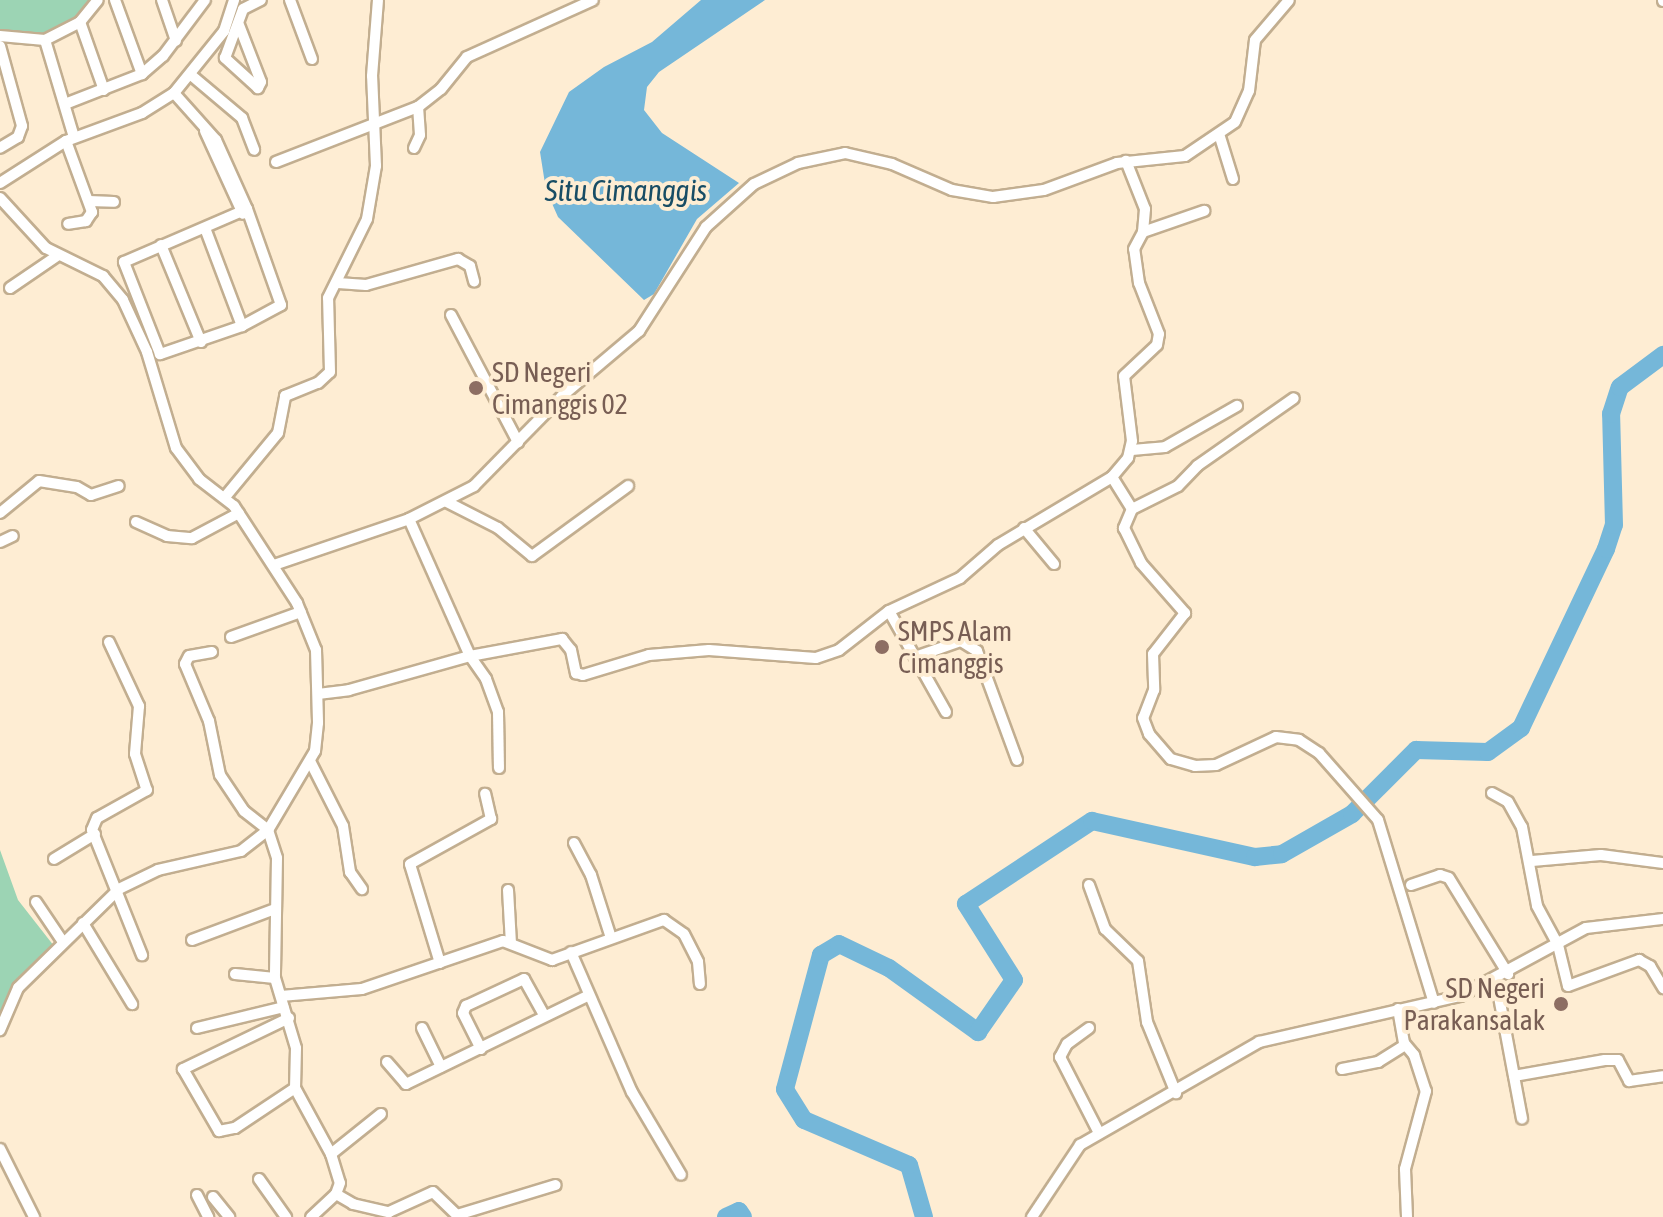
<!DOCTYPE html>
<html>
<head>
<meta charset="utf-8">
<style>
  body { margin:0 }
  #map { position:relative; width:1663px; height:1217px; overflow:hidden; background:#feedd3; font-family:"Asap Condensed",sans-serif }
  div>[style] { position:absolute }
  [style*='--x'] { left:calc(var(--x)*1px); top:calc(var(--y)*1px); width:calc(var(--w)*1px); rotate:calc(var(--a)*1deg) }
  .green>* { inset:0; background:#9cd4b4 }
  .water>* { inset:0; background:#75b7d9 }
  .river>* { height:18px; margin:-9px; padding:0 9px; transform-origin:9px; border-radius:9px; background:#75b7d9 }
  .roads { filter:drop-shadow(2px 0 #c2ae90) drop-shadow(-2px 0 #c2ae90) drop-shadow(0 2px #c2ae90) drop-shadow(0 -2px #c2ae90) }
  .minor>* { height:10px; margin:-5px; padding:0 5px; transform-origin:5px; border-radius:5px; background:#fff }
  .dots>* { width:22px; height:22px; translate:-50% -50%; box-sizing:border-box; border:4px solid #feedd3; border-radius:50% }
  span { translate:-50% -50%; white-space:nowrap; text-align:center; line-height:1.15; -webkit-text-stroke:8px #feedd3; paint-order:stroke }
  .education-label { font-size:28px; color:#785e54 }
  .left { translate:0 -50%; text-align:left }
  .right { translate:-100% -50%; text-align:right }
  .water-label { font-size:30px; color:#184d65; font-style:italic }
</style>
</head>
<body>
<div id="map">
  <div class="green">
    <div style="clip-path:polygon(0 0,95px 0,74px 21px,40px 35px,0 32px)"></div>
    <div style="clip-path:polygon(0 850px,18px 900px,54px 946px,10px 999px,0 1020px)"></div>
  </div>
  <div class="water">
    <div style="clip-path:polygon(701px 0,765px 0,659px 72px,647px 87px,644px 110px,662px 133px,739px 183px,697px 219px,654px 294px,644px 300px,558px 217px,546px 190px,540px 152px,569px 92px,604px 67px,652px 42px)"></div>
  </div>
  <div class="river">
    <div style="--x:726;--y:1217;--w:14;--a:-25"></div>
    <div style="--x:739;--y:1211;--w:7;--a:56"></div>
    <div style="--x:924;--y:1217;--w:54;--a:-106.1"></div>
    <div style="--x:909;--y:1165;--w:114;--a:-156.8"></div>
    <div style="--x:804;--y:1120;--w:36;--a:-122"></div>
    <div style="--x:785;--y:1089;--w:139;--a:-75"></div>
    <div style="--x:821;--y:955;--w:21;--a:-31"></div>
    <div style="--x:839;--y:944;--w:55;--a:25.6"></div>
    <div style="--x:889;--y:968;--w:110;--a:35.7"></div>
    <div style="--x:978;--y:1032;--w:63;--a:-55.3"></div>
    <div style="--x:1014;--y:980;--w:90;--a:-122.3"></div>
    <div style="--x:966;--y:904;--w:151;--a:-33.4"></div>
    <div style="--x:1092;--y:821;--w:167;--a:12.5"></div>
    <div style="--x:1255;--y:857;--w:27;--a:-6"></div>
    <div style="--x:1282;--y:854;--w:81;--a:-29.7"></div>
    <div style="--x:1352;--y:814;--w:91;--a:-45"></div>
    <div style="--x:1416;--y:750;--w:72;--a:1.6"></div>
    <div style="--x:1488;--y:752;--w:41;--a:-36"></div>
    <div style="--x:1521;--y:728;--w:198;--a:-64.6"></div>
    <div style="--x:1606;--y:549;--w:25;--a:-72"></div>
    <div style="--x:1614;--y:525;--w:111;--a:-91.5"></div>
    <div style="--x:1611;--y:414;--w:28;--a:-72"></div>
    <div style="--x:1620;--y:387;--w:54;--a:-36.7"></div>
  </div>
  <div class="roads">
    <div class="minor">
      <div style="--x:115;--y:0;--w:79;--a:70"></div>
      <div style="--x:162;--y:0;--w:43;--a:71.1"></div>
      <div style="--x:290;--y:0;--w:63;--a:69.6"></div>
      <div style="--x:1663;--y:0;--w:1;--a:90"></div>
      <div style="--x:80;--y:22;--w:72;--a:70.6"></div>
      <div style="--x:239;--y:25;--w:61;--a:68.9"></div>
      <div style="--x:261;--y:82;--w:7;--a:117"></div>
      <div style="--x:258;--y:88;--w:45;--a:-137.7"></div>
      <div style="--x:225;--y:58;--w:52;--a:-69.8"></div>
      <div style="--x:243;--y:9;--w:20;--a:-27"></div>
      <div style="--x:0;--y:36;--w:45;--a:5.1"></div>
      <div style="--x:45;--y:40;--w:39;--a:-27"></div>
      <div style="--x:80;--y:22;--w:28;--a:-51"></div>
      <div style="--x:45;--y:40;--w:101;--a:73.4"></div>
      <div style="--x:0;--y:46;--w:83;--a:74.6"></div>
      <div style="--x:22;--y:126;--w:12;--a:110"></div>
      <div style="--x:18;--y:137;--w:21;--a:149"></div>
      <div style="--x:191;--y:75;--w:67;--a:40.1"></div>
      <div style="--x:242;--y:118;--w:34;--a:69"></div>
      <div style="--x:174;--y:93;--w:63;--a:48.2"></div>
      <div style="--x:216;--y:140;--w:76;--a:65.8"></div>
      <div style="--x:247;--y:209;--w:102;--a:70.5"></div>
      <div style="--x:281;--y:305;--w:44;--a:151.7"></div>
      <div style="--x:242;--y:326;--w:87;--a:161.1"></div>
      <div style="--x:160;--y:354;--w:99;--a:-111.4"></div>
      <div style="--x:124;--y:262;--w:134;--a:-23.3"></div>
      <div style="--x:65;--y:104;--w:83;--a:-21.3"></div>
      <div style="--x:142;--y:74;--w:28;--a:-41"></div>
      <div style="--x:163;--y:56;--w:70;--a:-53.1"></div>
      <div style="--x:205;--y:131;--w:91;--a:65.4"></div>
      <div style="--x:1220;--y:137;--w:44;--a:72.8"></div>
      <div style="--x:66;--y:141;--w:76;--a:69.9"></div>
      <div style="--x:92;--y:212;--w:11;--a:124"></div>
      <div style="--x:86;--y:221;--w:18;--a:171"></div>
      <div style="--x:414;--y:148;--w:14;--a:-65"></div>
      <div style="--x:420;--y:135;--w:28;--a:-94"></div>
      <div style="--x:276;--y:162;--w:152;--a:-21.2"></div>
      <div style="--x:418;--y:107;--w:29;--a:-38"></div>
      <div style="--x:441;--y:89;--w:41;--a:-50.9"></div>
      <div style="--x:467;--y:57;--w:138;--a:-24.3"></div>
      <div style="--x:0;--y:183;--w:78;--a:-32.5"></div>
      <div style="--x:66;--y:141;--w:81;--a:-20.2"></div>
      <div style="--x:142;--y:113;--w:38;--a:-32"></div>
      <div style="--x:174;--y:93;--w:80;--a:-51.1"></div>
      <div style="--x:224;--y:31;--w:33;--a:-72"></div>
      <div style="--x:0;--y:198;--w:68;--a:47.4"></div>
      <div style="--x:46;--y:248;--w:64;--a:26.2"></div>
      <div style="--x:103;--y:276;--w:31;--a:50"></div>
      <div style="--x:123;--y:300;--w:57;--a:65.2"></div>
      <div style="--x:147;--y:352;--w:100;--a:73.2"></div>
      <div style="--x:176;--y:448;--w:39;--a:53"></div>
      <div style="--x:199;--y:479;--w:44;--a:37.6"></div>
      <div style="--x:234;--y:506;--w:116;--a:57"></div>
      <div style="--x:297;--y:603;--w:51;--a:68"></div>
      <div style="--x:316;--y:650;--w:73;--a:88.4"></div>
      <div style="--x:318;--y:723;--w:28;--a:96"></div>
      <div style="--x:315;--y:751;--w:92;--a:120.7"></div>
      <div style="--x:268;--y:830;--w:34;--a:142"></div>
      <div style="--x:241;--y:851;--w:85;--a:167.1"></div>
      <div style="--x:158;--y:870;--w:43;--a:154"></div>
      <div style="--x:119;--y:889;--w:141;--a:135.6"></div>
      <div style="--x:18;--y:988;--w:46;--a:113.2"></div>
      <div style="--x:89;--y:201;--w:25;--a:2"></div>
      <div style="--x:205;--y:228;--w:105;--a:69.3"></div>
      <div style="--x:1143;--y:232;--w:65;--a:-19"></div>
      <div style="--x:161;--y:245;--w:105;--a:67.6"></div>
      <div style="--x:338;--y:283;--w:28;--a:4"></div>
      <div style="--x:366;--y:285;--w:96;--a:-15.8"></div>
      <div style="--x:458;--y:259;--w:14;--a:30"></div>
      <div style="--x:470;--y:266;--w:16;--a:75"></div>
      <div style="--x:10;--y:288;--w:57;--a:-34.2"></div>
      <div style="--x:451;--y:315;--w:144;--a:62.2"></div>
      <div style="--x:1132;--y:450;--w:33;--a:-5"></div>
      <div style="--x:1165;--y:447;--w:83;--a:-29.7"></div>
      <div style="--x:1112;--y:477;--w:38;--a:58"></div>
      <div style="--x:1132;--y:509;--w:51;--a:-26.6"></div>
      <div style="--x:1178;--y:486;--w:28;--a:-46"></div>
      <div style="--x:1197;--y:466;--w:118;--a:-35"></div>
      <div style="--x:225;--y:497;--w:83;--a:-50.4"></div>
      <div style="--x:278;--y:433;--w:38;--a:-79"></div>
      <div style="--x:285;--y:396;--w:35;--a:-22"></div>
      <div style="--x:318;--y:383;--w:16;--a:-43"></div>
      <div style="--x:330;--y:372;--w:74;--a:-91.5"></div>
      <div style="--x:328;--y:298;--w:88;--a:-63.7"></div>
      <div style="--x:367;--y:219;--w:54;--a:-80.4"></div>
      <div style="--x:376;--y:166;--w:90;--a:-92.5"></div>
      <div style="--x:372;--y:76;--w:76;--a:-85.5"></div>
      <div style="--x:447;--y:502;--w:57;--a:27"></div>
      <div style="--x:498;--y:528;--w:44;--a:39.5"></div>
      <div style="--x:532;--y:556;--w:119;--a:-36.1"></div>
      <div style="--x:1132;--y:509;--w:21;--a:113"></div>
      <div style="--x:1124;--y:528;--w:39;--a:64"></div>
      <div style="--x:1141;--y:563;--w:67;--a:48.7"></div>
      <div style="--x:1185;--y:613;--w:52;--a:128"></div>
      <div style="--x:1153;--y:654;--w:36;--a:88"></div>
      <div style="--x:1154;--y:690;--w:30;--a:111"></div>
      <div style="--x:1143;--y:718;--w:17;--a:69"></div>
      <div style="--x:1149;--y:734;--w:33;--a:49"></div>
      <div style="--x:1171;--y:759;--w:25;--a:16"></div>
      <div style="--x:1195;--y:766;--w:21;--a:-3"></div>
      <div style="--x:1216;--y:765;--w:66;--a:-25"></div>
      <div style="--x:1276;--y:737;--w:23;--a:7"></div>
      <div style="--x:1299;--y:740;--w:24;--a:33"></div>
      <div style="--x:1319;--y:753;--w:89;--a:48.6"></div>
      <div style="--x:1378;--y:820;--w:191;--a:73"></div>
      <div style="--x:0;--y:513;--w:50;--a:-39.4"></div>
      <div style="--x:39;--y:481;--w:38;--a:9"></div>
      <div style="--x:77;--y:487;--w:16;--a:30"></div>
      <div style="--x:91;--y:495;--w:29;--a:-18"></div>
      <div style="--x:409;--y:519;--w:150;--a:66"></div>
      <div style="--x:470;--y:656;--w:94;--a:-10.5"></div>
      <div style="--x:562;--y:639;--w:14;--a:51"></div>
      <div style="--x:571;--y:650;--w:24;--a:78"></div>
      <div style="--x:576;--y:673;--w:7;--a:16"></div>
      <div style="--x:583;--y:675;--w:69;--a:-16.9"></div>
      <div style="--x:649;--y:655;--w:60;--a:-4.8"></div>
      <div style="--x:709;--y:650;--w:107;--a:4.3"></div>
      <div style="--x:816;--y:658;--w:24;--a:-19"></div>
      <div style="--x:839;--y:650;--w:63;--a:-38"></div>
      <div style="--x:889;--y:611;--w:78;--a:-24.9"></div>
      <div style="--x:960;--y:578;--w:50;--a:-41"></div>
      <div style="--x:998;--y:545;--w:133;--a:-30.8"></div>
      <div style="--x:1112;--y:477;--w:25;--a:-50"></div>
      <div style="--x:1128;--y:458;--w:17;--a:-77"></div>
      <div style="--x:1132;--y:441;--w:65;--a:-97"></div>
      <div style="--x:1124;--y:376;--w:45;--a:-43.2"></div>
      <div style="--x:1157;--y:345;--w:11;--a:-80"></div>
      <div style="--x:1159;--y:334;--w:55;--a:-111.4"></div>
      <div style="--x:1139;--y:283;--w:34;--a:-98"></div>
      <div style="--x:1134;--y:249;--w:19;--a:-62"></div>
      <div style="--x:1143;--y:232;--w:23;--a:-85"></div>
      <div style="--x:1145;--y:209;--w:52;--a:-111.6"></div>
      <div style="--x:136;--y:522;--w:34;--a:24"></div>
      <div style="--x:167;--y:536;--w:25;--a:5"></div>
      <div style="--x:192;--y:538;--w:53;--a:-28"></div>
      <div style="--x:1024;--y:528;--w:47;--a:50.2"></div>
      <div style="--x:0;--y:542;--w:14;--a:-25"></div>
      <div style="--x:274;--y:565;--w:143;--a:-18.8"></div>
      <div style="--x:409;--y:519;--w:73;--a:-26.9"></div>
      <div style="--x:474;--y:486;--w:126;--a:-45.6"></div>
      <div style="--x:562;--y:396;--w:101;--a:-40.2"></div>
      <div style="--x:639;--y:331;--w:124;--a:-57.2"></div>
      <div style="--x:706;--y:227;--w:64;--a:-41.9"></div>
      <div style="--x:754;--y:184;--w:49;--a:-25.5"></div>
      <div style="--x:798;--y:163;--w:48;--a:-12"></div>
      <div style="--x:845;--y:153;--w:48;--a:13.2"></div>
      <div style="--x:892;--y:164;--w:65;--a:23.4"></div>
      <div style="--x:952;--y:190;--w:42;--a:9.7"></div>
      <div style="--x:993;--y:197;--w:51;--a:-7.8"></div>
      <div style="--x:1044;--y:190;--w:78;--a:-20.3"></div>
      <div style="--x:1117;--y:163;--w:68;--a:-5.9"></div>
      <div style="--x:1185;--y:156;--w:60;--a:-34.2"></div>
      <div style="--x:1235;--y:122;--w:34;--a:-66"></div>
      <div style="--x:1249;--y:91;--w:51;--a:-83.3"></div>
      <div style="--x:1255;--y:40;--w:52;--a:-49.6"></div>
      <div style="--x:889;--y:611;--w:116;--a:60.6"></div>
      <div style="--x:231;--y:637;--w:74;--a:-19.7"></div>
      <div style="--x:109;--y:642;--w:71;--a:64.9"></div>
      <div style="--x:139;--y:706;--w:48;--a:94.8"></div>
      <div style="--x:135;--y:754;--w:38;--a:72"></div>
      <div style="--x:147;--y:790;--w:57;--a:150.8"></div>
      <div style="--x:97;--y:818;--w:13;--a:113"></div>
      <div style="--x:92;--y:830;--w:135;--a:68.2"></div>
      <div style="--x:212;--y:652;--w:23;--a:170"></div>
      <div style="--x:189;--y:656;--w:9;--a:117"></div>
      <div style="--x:185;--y:664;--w:62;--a:67.2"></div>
      <div style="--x:209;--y:721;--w:55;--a:78.5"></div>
      <div style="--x:220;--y:775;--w:43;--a:56.3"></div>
      <div style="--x:244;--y:811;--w:31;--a:38"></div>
      <div style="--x:268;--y:830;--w:29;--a:72"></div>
      <div style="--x:277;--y:858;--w:120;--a:91"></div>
      <div style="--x:275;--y:978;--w:73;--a:73.3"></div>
      <div style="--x:296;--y:1048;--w:40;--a:91.4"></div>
      <div style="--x:295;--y:1088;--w:75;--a:61.4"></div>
      <div style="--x:331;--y:1154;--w:30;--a:73"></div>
      <div style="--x:340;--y:1183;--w:12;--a:110"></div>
      <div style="--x:336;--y:1194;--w:34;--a:137"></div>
      <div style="--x:915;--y:657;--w:49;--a:-19.2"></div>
      <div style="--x:961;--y:641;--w:19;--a:32"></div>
      <div style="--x:977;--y:651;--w:116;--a:69.8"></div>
      <div style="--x:318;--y:694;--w:31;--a:-7"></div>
      <div style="--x:349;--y:690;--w:126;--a:-15.7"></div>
      <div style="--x:470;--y:656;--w:28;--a:55"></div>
      <div style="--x:486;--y:679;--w:35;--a:70"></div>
      <div style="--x:498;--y:712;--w:56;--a:89"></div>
      <div style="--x:310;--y:761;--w:73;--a:63.1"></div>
      <div style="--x:343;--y:826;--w:47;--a:81.3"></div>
      <div style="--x:350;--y:872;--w:21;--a:55"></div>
      <div style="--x:1492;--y:793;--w:18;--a:29"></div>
      <div style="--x:1508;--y:802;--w:29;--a:61"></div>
      <div style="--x:1522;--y:827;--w:80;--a:79.2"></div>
      <div style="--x:1537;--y:906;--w:44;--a:61.7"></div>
      <div style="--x:1558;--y:945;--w:42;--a:76.3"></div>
      <div style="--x:1568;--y:986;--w:76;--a:-20.1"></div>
      <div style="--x:1639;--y:960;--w:13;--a:29"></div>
      <div style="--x:1650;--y:966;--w:26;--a:59"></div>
      <div style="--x:574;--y:843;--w:36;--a:62"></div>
      <div style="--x:591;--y:875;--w:63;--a:72.4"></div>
      <div style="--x:54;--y:859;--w:48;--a:-31.4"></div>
      <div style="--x:1532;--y:861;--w:69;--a:-5"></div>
      <div style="--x:1601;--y:855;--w:63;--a:7.4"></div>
      <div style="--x:1089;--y:885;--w:47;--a:70"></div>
      <div style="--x:1105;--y:929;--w:46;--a:44.1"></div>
      <div style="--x:1138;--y:961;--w:62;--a:81.6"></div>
      <div style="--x:1147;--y:1022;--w:77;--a:67.8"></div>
      <div style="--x:1411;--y:885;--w:31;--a:-19"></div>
      <div style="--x:1440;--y:875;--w:9;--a:18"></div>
      <div style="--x:1449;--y:878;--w:113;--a:58.4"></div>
      <div style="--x:508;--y:890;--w:53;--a:86.8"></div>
      <div style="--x:36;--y:902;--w:48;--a:56"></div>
      <div style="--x:83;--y:923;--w:95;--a:58.8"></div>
      <div style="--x:192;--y:940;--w:89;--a:-20.5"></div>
      <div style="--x:571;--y:952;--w:153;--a:66.5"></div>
      <div style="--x:632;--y:1092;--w:96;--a:59.4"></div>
      <div style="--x:440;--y:963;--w:103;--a:-106.9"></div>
      <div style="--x:410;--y:864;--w:93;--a:-29.1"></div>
      <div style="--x:491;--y:819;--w:26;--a:-103"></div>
      <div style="--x:235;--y:974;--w:40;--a:5.7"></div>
      <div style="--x:1496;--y:981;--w:140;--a:79.3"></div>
      <div style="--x:281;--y:996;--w:81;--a:-4.9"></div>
      <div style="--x:362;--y:989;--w:149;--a:-18.8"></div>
      <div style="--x:503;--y:941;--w:53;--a:21.2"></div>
      <div style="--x:552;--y:960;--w:119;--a:-19.7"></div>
      <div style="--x:664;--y:920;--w:24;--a:35"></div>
      <div style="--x:684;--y:934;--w:31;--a:63"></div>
      <div style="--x:698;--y:962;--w:22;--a:85"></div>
      <div style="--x:1398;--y:1009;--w:35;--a:80"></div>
      <div style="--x:1404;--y:1043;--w:16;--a:50"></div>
      <div style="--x:1414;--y:1055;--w:38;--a:72"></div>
      <div style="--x:1426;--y:1091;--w:81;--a:105.1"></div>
      <div style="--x:1405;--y:1169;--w:48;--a:87.6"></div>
      <div style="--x:289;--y:1018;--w:118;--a:154.3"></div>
      <div style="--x:183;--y:1069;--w:72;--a:59.9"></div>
      <div style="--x:219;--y:1131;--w:16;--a:-11"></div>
      <div style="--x:235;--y:1128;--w:72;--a:-33.7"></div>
      <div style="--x:197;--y:1028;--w:89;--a:-13.6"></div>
      <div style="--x:422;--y:1028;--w:43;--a:64"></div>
      <div style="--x:1089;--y:1028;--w:27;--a:144"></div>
      <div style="--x:1067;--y:1044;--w:15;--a:118"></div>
      <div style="--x:1060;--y:1057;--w:85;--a:62.8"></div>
      <div style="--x:481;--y:1049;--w:40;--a:-116.6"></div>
      <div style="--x:463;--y:1013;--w:8;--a:-67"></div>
      <div style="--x:466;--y:1006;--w:64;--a:-25"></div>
      <div style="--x:524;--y:979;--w:41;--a:60.9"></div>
      <div style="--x:387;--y:1062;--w:29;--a:49"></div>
      <div style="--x:406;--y:1084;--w:201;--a:-25.9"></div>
      <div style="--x:1342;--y:1069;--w:37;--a:-11"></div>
      <div style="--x:1378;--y:1062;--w:32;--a:-32"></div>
      <div style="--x:1514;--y:1076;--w:92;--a:-10"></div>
      <div style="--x:1605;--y:1060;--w:13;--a:0"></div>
      <div style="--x:1618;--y:1060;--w:24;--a:62"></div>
      <div style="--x:1629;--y:1081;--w:34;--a:-8"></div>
      <div style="--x:0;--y:1149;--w:76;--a:63.4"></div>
      <div style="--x:331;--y:1154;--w:64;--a:-38.7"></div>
      <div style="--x:259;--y:1179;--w:47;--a:54.6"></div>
      <div style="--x:336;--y:1194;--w:20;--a:30"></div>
      <div style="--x:353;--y:1204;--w:37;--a:13"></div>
      <div style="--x:389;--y:1212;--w:48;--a:-24.4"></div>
      <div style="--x:433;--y:1192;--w:33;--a:44"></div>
      <div style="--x:457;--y:1215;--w:103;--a:-16.9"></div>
      <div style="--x:197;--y:1195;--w:25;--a:63"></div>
      <div style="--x:213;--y:1197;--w:26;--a:51"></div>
      <div style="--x:1032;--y:1217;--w:87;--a:-56.3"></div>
      <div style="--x:1080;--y:1145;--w:207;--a:-29.9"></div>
      <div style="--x:1259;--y:1042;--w:206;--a:-12.9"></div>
      <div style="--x:1460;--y:996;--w:143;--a:-28.4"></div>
      <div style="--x:1586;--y:928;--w:78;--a:-6.7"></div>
    </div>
  </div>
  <div class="dots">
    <div style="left:476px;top:388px;background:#8d6e63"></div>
    <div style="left:882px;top:647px;background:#8d6e63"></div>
    <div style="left:1561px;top:1004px;background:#8d6e63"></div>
  </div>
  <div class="education-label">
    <span class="left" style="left:492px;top:388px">SD Negeri<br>Cimanggis 02</span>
    <span class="left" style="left:898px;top:647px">SMPS Alam<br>Cimanggis</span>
    <span class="right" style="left:1545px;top:1004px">SD Negeri<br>Parakansalak</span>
  </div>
  <div class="water-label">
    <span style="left:626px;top:190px">Situ Cimanggis</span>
  </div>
</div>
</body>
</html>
